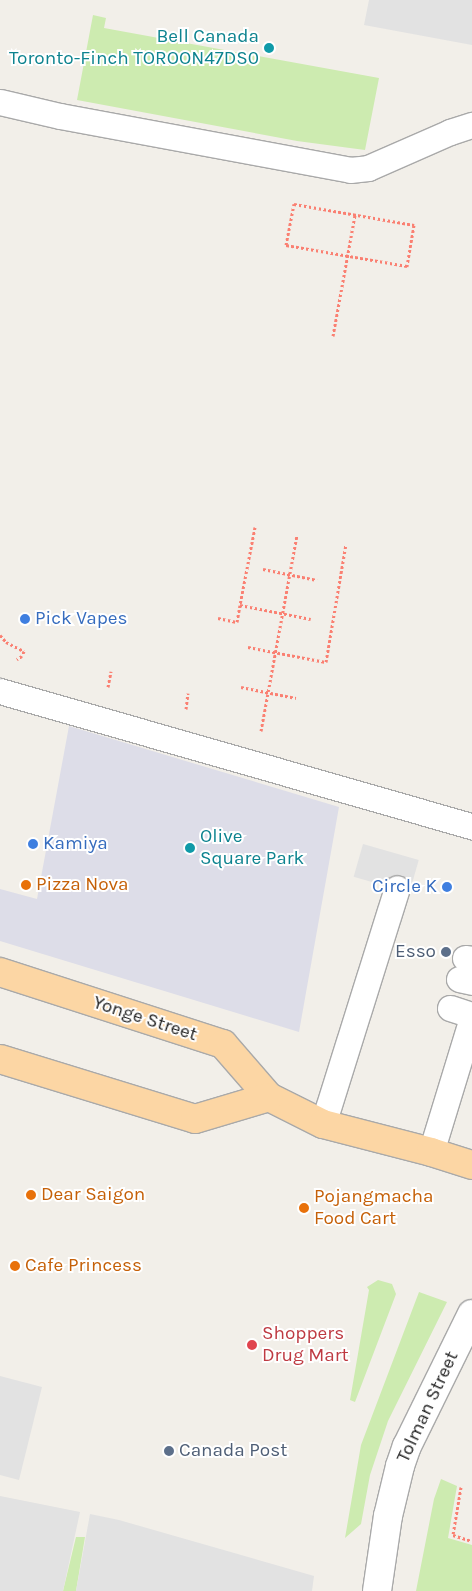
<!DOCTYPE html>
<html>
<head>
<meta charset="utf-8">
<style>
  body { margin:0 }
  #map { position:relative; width:472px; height:1591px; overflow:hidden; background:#f2efe9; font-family:Karla,sans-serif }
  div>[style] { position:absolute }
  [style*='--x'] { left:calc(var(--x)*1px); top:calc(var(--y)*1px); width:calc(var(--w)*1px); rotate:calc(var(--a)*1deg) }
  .grass>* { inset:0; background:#cdebb0 }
  .parking>* { inset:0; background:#e2e2e2; transform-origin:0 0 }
  .plaza>* { inset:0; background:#dddde8 }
  .path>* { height:3px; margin-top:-1.5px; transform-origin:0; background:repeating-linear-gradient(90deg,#fa8072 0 2.5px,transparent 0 5px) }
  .roads { filter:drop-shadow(1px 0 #a9a9a9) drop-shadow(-1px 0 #a9a9a9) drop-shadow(0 1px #a9a9a9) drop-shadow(0 -1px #a9a9a9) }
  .lane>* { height:25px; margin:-12.5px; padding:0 12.5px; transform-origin:12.5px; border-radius:12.5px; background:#fff }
  .street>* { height:28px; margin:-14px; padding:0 14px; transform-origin:14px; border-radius:14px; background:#fff }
  .primary>* { height:28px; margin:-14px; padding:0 14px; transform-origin:14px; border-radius:14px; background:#fcd6a4 }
  .dots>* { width:14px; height:14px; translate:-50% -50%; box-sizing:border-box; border:2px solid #fff; border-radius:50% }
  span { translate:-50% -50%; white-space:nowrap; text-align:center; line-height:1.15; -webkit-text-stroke:4px #fff; paint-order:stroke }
  .culture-label { font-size:19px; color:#0d838f }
  .right { translate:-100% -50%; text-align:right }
  .left { translate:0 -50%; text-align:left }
  .shop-label { font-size:19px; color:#366cbe }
  .food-label { font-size:19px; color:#c56008 }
  .service-label { font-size:19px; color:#4e5e75 }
  .street-label { font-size:19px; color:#222 }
  .health-label { font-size:19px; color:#be3a42 }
</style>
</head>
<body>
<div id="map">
  <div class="grass">
    <div style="clip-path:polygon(93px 15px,106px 18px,104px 28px,379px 78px,365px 150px,297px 141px,77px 100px)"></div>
    <div style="clip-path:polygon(378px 1280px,392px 1284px,396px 1294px,355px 1402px,350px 1400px,369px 1290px,367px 1287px)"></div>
    <div style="clip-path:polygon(419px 1292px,447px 1302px,388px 1421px,370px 1475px,361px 1524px,345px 1538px,361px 1445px)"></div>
    <div style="clip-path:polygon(441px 1479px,457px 1486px,448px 1538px,472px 1545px,472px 1591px,416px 1591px,434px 1499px)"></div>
    <div style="clip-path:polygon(76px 1537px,85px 1537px,76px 1591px,63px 1591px)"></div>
  </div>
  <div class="parking">
    <div style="clip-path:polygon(369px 0,472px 0,472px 45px,364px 25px)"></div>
    <div style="left:363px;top:844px;width:58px;height:34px;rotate:16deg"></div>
    <div style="clip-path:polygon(0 1376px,42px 1387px,19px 1480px,0 1475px)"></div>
    <div style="clip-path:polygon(0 1496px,80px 1512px,63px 1591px,0 1591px)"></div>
    <div style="clip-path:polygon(90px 1514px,119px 1520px,314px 1576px,312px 1591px,76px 1591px)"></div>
  </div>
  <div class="plaza">
    <div style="clip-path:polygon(69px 726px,339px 807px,299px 1032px,0 941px,0 889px,37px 899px)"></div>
  </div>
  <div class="path">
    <div style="--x:294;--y:204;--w:122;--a:9.9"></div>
    <div style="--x:414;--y:225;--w:42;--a:99.7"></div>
    <div style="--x:407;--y:266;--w:123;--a:-170.2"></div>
    <div style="--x:286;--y:245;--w:42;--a:-79"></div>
    <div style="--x:333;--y:336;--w:123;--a:-79.7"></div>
    <div style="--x:255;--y:527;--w:79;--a:100.9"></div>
    <div style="--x:240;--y:605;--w:72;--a:11.2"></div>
    <div style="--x:263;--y:569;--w:55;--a:11.5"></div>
    <div style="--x:218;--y:618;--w:19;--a:12"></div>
    <div style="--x:237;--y:622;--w:17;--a:-80"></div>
    <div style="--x:0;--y:635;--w:9;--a:49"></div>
    <div style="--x:6;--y:642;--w:20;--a:27"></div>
    <div style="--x:24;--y:651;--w:5;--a:112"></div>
    <div style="--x:22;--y:656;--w:6;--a:149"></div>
    <div style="--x:248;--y:647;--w:79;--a:10.9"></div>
    <div style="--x:326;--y:662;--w:120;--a:-80.4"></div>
    <div style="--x:108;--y:687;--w:16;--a:-79"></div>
    <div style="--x:241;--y:687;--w:56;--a:11.3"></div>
    <div style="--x:186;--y:709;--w:16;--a:-83"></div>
    <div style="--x:261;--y:731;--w:199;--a:-79.6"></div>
    <div style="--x:461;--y:1487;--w:49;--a:99.5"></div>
    <div style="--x:453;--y:1535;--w:20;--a:18"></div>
  </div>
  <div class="roads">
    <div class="lane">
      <div style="--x:0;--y:102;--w:62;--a:13.1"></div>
      <div style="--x:60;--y:116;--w:295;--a:10.5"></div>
      <div style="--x:350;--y:170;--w:18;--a:-6"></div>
      <div style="--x:368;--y:168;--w:90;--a:-23.7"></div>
      <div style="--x:450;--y:132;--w:23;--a:-18"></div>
      <div style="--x:0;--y:691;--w:491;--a:16"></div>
      <div style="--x:465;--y:958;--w:7;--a:8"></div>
      <div style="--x:459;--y:979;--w:13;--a:13"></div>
      <div style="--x:450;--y:1008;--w:23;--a:18"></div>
      <div style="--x:323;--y:1124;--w:247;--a:-72.6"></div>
      <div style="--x:431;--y:1152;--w:140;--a:-73"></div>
    </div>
    <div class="street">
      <div style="--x:377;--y:1591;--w:76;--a:-81.7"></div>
      <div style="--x:388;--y:1516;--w:51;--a:-76.5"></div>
      <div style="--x:400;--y:1466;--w:21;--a:-71"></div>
      <div style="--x:407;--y:1446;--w:147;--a:-63.8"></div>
    </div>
    <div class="primary">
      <div style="--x:0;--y:972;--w:234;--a:17.9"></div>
      <div style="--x:223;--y:1044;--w:70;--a:49"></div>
      <div style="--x:269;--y:1097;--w:60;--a:26.6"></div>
      <div style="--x:323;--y:1124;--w:112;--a:14.5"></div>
      <div style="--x:431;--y:1152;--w:43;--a:17.6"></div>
      <div style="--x:0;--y:1059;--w:204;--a:17.1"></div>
      <div style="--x:195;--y:1119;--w:77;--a:-16.6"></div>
    </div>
  </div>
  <div class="dots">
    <div style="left:269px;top:48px;background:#0f9aa8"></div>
    <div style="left:25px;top:619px;background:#3f7fe0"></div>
    <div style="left:33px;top:844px;background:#3f7fe0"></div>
    <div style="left:190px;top:848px;background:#0f9aa8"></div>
    <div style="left:26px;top:885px;background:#e8710a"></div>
    <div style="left:447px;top:887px;background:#3f7fe0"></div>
    <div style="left:446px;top:952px;background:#5c6f8a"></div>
    <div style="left:31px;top:1195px;background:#e8710a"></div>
    <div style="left:304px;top:1208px;background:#e8710a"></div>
    <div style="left:15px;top:1266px;background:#e8710a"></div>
    <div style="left:252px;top:1345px;background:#e0444e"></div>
    <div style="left:169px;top:1451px;background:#5c6f8a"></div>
  </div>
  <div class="culture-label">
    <span class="right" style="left:259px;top:48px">Bell Canada<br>Toronto-Finch TOROON47DS0</span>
    <span class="left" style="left:200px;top:848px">Olive<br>Square Park</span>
  </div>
  <div class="shop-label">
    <span class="left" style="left:35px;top:619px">Pick Vapes</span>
    <span class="left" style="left:43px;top:844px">Kamiya</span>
    <span class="right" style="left:437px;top:887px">Circle K</span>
  </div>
  <div class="food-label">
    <span class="left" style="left:36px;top:885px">Pizza Nova</span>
    <span class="left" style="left:41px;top:1195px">Dear Saigon</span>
    <span class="left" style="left:314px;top:1208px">Pojangmacha<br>Food Cart</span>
    <span class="left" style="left:25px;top:1266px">Cafe Princess</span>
  </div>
  <div class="service-label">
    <span class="right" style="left:436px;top:952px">Esso</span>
    <span class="left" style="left:179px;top:1451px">Canada Post</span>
  </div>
  <div class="street-label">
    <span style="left:145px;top:1019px;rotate:18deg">Yonge Street</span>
    <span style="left:428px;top:1407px;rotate:-65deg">Tolman Street</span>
  </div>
  <div class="health-label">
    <span class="left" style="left:262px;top:1345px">Shoppers<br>Drug Mart</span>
  </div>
</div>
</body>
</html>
